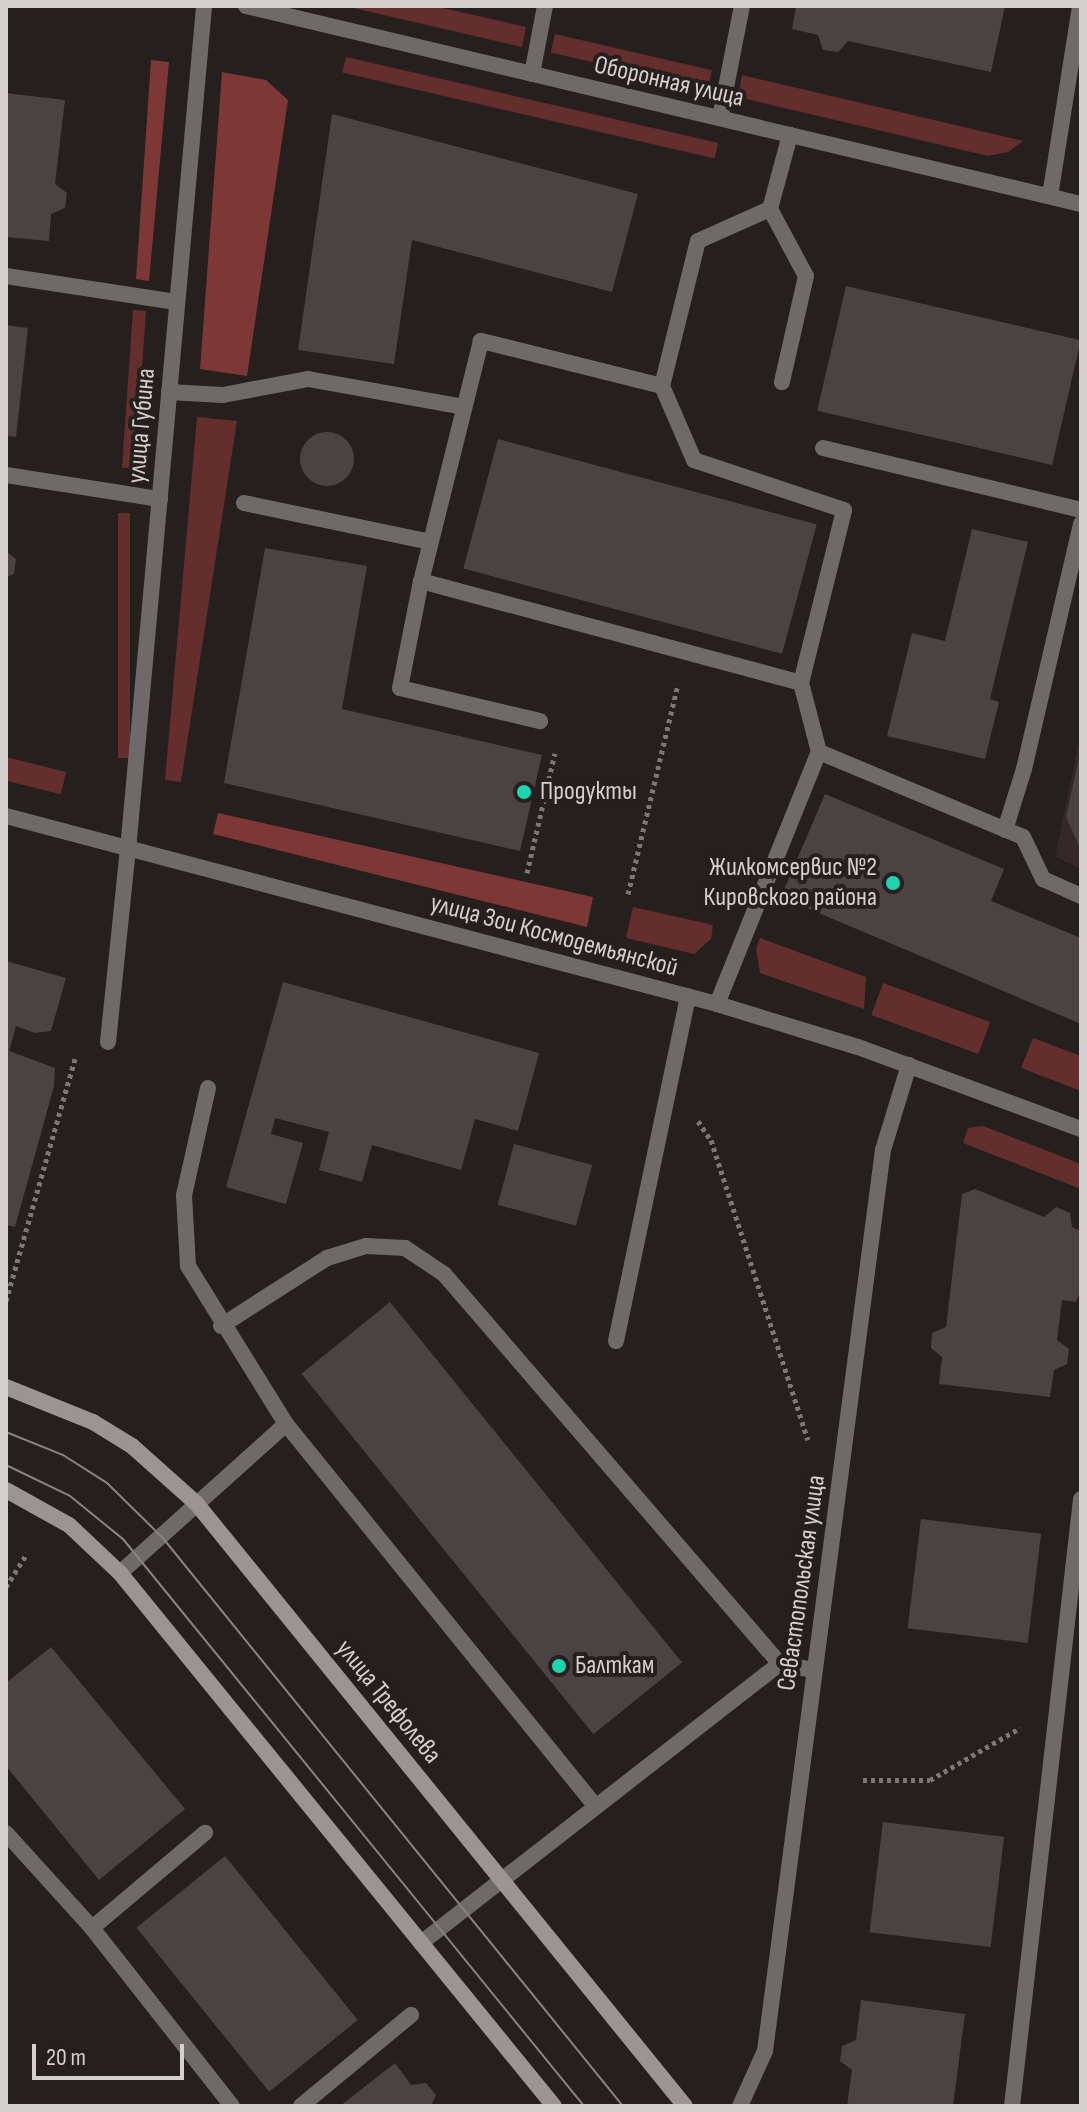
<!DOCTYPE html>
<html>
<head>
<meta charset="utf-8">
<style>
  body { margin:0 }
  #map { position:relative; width:1087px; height:2112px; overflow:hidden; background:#251f1e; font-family:"Sofia Sans Condensed",sans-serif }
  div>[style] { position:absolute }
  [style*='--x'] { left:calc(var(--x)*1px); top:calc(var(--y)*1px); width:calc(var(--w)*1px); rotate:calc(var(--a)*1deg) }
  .built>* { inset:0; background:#352827 }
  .green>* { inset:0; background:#642e2c; transform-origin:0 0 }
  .forest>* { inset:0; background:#7d3735 }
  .building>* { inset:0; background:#4a4342; transform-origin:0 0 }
  .round { border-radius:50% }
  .path>* { height:5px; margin-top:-2.5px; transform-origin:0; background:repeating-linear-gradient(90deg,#7c7776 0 4px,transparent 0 8px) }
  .lane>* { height:16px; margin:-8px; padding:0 8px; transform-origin:8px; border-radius:8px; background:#6e6a6a }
  .street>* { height:16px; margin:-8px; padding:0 8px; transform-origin:8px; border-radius:8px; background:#6e6a6a }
  .secondary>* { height:16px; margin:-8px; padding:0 8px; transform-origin:8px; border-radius:8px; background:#9a9494 }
  .tram>* { height:2px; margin:-1px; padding:0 1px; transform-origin:1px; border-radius:1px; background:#888382 }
  .dots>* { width:22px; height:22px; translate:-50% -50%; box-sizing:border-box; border:4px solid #251f1e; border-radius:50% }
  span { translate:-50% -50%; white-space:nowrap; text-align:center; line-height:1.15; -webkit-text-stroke:8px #251f1e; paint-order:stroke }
  .street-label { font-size:26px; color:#d5d0d0 }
  .poi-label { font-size:26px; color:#d5d0d0 }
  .left { translate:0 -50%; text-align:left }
  .right { translate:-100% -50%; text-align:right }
  .frame { position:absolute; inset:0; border:8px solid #d5d0d0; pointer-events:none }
  .scale { position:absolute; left:32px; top:2044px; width:152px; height:36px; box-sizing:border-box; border:4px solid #d5d0d0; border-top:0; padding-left:10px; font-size:24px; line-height:28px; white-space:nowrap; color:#d5d0d0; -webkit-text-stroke:6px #251f1e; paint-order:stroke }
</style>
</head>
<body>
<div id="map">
  <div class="built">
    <div style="clip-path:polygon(1081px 732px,1081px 869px,1055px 857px)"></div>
  </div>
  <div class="green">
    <div style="clip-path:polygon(345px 6px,434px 6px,526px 27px,522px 47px)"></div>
    <div style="left:555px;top:34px;width:161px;height:19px;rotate:13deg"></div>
    <div style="left:346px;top:57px;width:382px;height:16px;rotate:13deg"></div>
    <div style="clip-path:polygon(742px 75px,1023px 141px,1008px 152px,988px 156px,738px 97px)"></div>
    <div style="left:133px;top:310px;width:13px;height:158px;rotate:4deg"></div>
    <div style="clip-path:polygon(197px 417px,237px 421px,181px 782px,165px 780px)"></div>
    <div style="left:118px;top:513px;width:12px;height:245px"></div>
    <div style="left:6px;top:757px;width:62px;height:23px;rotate:14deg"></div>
    <div style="clip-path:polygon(633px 907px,713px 925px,711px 939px,694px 954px,626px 938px)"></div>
    <div style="clip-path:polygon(760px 938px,866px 977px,864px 1009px,760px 973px,756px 949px)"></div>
    <div style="left:883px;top:983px;width:114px;height:34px;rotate:20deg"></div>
    <div style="clip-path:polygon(1033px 1038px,1081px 1056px,1081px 1091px,1021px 1068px)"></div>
    <div style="clip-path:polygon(983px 1126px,1081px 1164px,1081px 1189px,963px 1143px,968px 1128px)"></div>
  </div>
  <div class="forest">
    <div style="clip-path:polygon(151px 60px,169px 62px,149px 281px,136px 279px)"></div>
    <div style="clip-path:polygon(222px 72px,266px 80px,288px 100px,247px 376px,200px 369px)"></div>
    <div style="clip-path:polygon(218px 813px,593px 897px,587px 927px,213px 834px)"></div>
  </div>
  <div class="building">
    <div style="clip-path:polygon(796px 6px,1005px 6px,991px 72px,848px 41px,838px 52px,823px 50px,818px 35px,792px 29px)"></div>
    <div style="clip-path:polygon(6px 93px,65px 100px,55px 184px,67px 193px,65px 208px,51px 214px,49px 241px,6px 237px)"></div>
    <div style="clip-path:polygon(332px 114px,638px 194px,612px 292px,412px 240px,394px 364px,298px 350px)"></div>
    <div style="left:846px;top:286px;width:241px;height:128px;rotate:13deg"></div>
    <div style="clip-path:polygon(6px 325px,28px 328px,16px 437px,6px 436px)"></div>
    <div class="round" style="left:300px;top:432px;width:54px;height:54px"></div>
    <div style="left:498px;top:439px;width:330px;height:134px;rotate:15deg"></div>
    <div style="clip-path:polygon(972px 529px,1028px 542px,990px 699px,999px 702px,985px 759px,887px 736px,912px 633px,945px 641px)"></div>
    <div style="clip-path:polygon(265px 548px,367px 566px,342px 709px,542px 755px,520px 851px,224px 783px)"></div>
    <div style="clip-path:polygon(6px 551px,16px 559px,14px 574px,6px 577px)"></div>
    <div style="clip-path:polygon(1080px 753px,1081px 753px,1081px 850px,1066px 817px)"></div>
    <div style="clip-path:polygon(825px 794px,1004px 869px,991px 901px,1081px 938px,1081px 1024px,781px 897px)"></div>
    <div style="clip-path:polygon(6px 961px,66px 978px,51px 1031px,35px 1033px,16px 1026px,9px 1051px,55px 1068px,54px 1086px,15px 1227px,6px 1225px)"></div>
    <div style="clip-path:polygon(283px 982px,539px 1053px,518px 1131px,475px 1119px,461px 1170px,372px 1145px,362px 1182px,319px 1170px,329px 1132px,275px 1118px,271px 1134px,303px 1143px,286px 1204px,226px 1187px)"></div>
    <div style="left:514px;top:1144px;width:81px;height:63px;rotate:15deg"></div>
    <div style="clip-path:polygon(975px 1189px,1044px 1217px,1056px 1207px,1070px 1213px,1072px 1227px,1081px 1231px,1081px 1289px,1076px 1302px,1062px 1300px,1057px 1340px,1069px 1349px,1067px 1364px,1054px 1370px,1050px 1397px,939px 1384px,942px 1357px,931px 1348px,932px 1333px,946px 1327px,962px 1194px)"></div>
    <div style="left:390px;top:1302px;width:464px;height:114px;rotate:51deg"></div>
    <div style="left:921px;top:1519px;width:121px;height:110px;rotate:7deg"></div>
    <div style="clip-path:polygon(51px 1647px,185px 1809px,99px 1880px,6px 1766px,6px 1683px)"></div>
    <div style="left:883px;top:1822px;width:122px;height:111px;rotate:7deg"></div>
    <div style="left:225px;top:1856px;width:211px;height:114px;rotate:51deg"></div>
    <div style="clip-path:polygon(861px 2000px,965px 2014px,953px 2106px,847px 2106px,852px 2070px,840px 2061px,842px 2046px,856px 2040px)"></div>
    <div style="clip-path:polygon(395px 2063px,411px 2085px,426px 2083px,436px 2095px,431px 2106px,340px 2106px)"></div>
  </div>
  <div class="path">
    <div style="--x:527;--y:873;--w:123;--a:-76.9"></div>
    <div style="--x:628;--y:894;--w:216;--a:-76.6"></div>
    <div style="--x:698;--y:1121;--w:23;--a:56"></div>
    <div style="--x:711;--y:1140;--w:315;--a:72.1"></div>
    <div style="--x:6;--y:1301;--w:255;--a:-74.1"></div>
    <div style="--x:6;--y:1587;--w:40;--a:-58"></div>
    <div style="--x:863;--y:1780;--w:67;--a:0"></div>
    <div style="--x:930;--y:1780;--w:104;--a:-30"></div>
  </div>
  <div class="lane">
    <div style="--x:532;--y:74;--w:69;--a:-79.2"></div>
    <div style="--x:720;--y:118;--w:114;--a:-78.9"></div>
    <div style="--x:770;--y:209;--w:76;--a:61.8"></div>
    <div style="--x:806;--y:276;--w:109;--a:102.8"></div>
    <div style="--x:6;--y:276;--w:172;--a:8.7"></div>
    <div style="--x:662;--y:386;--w:187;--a:-166"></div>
    <div style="--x:481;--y:341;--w:247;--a:104"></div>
    <div style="--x:421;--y:581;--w:393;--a:15"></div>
    <div style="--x:169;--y:392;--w:54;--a:3.2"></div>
    <div style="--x:223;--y:395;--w:86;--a:-10.7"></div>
    <div style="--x:308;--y:379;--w:158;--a:10.2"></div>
    <div style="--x:823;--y:448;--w:265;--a:13.5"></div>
    <div style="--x:6;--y:475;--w:156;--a:8.9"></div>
    <div style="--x:244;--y:503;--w:190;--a:11.8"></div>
    <div style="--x:421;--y:581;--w:109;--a:101.1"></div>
    <div style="--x:400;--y:688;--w:144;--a:13.3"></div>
    <div style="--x:819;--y:752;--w:221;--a:22.6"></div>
    <div style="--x:1023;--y:837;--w:47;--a:64.5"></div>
    <div style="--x:1043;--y:879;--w:42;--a:24.1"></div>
    <div style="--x:1005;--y:830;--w:64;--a:-72.7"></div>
    <div style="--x:1024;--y:769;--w:252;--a:-76.9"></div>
    <div style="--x:717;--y:1004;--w:272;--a:-68"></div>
    <div style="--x:819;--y:752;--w:71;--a:-104.6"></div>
    <div style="--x:801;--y:683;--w:178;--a:-76"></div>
    <div style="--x:844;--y:510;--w:158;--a:-161.6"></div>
    <div style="--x:694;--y:460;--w:81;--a:-113.4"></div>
    <div style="--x:662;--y:386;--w:149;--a:-76.1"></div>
    <div style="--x:698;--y:241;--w:79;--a:-24"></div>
    <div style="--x:770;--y:209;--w:77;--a:-74.9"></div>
    <div style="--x:108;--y:1042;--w:193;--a:-84.1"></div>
    <div style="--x:208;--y:1088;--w:110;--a:102.6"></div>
    <div style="--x:184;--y:1195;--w:71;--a:86.8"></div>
    <div style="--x:188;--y:1266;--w:186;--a:58.2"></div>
    <div style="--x:286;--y:1424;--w:491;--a:51"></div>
    <div style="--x:221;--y:1326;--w:126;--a:-32.7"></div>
    <div style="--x:327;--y:1258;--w:41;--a:-17.1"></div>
    <div style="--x:366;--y:1246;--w:39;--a:3"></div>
    <div style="--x:405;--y:1248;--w:47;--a:33.7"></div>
    <div style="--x:444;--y:1274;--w:515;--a:49.25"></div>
    <div style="--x:780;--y:1664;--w:35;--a:10"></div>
    <div style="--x:616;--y:1341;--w:352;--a:-78.2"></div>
    <div style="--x:120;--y:1573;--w:223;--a:-41.9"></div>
    <div style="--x:6;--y:1833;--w:128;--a:47.8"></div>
    <div style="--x:92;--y:1928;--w:226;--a:51.8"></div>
    <div style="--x:92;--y:1928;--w:148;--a:-40.1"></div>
    <div style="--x:421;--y:1943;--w:455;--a:-37.9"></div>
    <div style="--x:301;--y:2106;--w:143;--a:-39.6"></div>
    <div style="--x:1012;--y:2106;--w:611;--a:-83.51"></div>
  </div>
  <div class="street">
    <div style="--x:246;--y:6;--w:858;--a:13.34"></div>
    <div style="--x:1050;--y:196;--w:192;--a:-81"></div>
    <div style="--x:6;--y:816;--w:735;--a:14.81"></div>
    <div style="--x:717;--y:1004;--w:147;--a:17"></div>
    <div style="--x:858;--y:1047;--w:238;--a:20.2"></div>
    <div style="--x:128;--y:850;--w:847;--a:-84.85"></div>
    <div style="--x:740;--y:2106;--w:60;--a:-65.6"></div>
    <div style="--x:765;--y:2051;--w:909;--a:-82.54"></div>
    <div style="--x:883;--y:1150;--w:89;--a:-73"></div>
  </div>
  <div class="secondary">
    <div style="--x:6;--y:1387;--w:94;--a:21.9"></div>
    <div style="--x:93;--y:1422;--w:46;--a:31.6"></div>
    <div style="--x:132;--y:1446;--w:86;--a:41.7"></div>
    <div style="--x:196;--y:1503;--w:776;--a:50.96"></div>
    <div style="--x:6;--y:1490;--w:72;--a:29.1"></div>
    <div style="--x:69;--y:1525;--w:70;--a:43.3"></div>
    <div style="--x:120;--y:1573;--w:687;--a:50.85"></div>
  </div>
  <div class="tram">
    <div style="--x:6;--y:1432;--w:61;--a:22"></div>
    <div style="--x:63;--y:1455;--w:52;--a:32.5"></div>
    <div style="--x:107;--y:1483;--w:77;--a:44.5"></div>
    <div style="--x:162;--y:1537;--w:732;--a:50.99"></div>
    <div style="--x:6;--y:1465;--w:71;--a:25.8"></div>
    <div style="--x:70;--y:1496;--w:68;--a:39.1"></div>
    <div style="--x:123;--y:1539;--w:731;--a:50.89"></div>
  </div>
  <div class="dots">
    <div style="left:524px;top:792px;background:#1dd5b1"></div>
    <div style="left:893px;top:883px;background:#1dd5b1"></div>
    <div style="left:559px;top:1666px;background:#1dd5b1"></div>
  </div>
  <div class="street-label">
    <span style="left:669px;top:82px;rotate:13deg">Оборонная улица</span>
    <span style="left:142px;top:426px;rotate:-85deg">улица Губина</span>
    <span style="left:554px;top:936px;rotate:15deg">улица Зои Космодемьянской</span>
    <span style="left:802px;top:1583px;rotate:-82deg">Севастопольская улица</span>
    <span style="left:388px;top:1702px;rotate:51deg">улица Трефолева</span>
  </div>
  <div class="poi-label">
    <span class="left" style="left:540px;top:792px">Продукты</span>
    <span class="right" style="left:877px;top:883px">Жилкомсервис №2<br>Кировского района</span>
    <span class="left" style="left:575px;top:1666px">Балткам</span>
  </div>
  <div class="frame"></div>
  <div class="scale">20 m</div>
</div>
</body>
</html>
